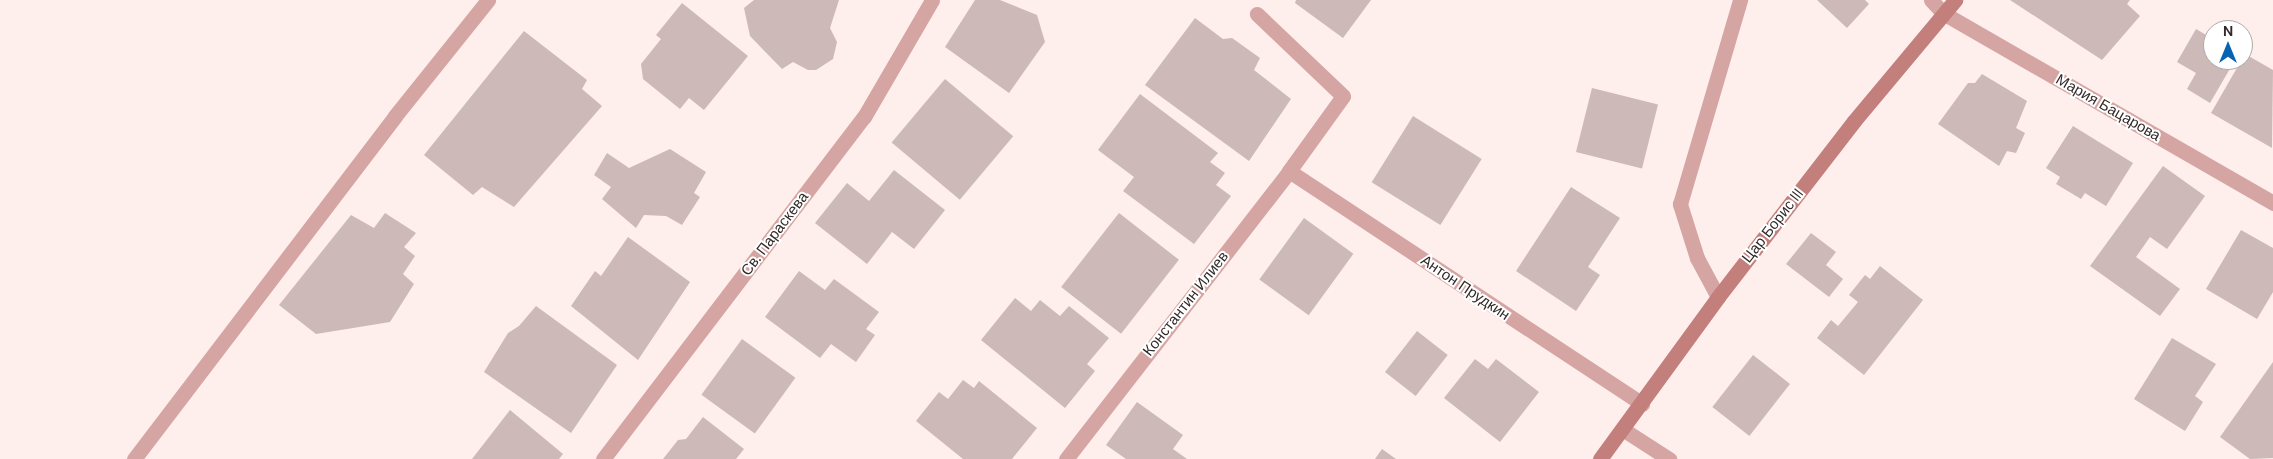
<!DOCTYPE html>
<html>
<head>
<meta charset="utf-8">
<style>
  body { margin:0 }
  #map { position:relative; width:2273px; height:459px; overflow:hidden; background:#feeeec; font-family:"DM Sans",sans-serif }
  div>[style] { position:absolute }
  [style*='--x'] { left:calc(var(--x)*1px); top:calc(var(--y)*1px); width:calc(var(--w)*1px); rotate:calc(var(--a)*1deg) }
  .building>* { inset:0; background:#ccb9b8; transform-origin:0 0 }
  .lane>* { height:15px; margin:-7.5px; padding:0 7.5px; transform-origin:7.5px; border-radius:7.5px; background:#d4a5a2 }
  .street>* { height:15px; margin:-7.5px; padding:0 7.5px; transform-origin:7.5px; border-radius:7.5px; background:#d4a5a2 }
  .secondary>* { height:15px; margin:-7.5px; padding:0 7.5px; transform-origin:7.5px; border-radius:7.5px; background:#c27f7b }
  span { translate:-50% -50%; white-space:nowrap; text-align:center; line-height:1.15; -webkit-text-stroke:4px #fff; paint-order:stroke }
  .street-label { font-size:15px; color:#312a29 }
  .north { position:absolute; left:2203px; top:20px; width:50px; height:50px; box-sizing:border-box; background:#fff; border:1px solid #adaaa9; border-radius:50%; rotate:0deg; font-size:14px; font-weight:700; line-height:20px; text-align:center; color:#312a29 }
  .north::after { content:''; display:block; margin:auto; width:18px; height:22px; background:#0864b1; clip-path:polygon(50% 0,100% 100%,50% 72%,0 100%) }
</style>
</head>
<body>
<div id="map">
  <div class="building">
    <div style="clip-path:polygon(754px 0,839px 0,830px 28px,837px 42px,833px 59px,816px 70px,808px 70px,793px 62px,782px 69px,750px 36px,744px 8px)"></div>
    <div style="clip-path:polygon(975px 0,1000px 0,1037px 15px,1045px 42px,1009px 93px,945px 47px)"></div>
    <div style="clip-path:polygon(1296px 0,1371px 0,1343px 38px,1295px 3px)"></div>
    <div style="clip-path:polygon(1817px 0,1865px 0,1869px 4px,1847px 28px)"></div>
    <div style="clip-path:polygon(2010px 0,2130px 0,2127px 4px,2140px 16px,2102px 60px)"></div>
    <div style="clip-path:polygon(682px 3px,748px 56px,704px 110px,689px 98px,680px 109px,643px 79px,641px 64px,661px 39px,656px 35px)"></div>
    <div style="clip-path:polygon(1195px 18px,1223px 39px,1232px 38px,1260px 58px,1254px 70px,1291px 99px,1249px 161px,1145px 85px)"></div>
    <div style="clip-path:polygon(2196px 29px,2213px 39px,2213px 60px,2235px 60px,2210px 103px,2187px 89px,2196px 73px,2177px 62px)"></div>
    <div style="clip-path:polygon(524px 31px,587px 80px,582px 89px,602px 106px,514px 207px,482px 187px,473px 195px,424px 155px)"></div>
    <div style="clip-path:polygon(2245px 54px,2273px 70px,2272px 148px,2211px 113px)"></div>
    <div style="clip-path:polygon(1982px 74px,2027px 101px,2016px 128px,2025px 133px,2016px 153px,2007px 151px,1999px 166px,1938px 124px,1968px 83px,1975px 83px)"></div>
    <div style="left:945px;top:79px;width:89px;height:83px;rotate:40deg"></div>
    <div style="left:1592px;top:88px;width:68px;height:66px;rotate:14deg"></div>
    <div style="clip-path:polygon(1140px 94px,1218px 153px,1210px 162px,1225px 173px,1216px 185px,1231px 196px,1194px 244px,1123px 191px,1134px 177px,1098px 150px)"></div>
    <div style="left:1413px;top:116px;width:81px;height:78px;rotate:32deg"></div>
    <div style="clip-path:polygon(2073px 126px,2133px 163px,2106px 206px,2085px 193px,2081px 199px,2056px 184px,2060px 177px,2046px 168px)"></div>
    <div style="clip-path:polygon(670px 149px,706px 172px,694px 193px,700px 197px,682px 225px,666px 216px,644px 215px,636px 228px,602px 199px,611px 187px,594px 175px,607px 153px,629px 168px)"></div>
    <div style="clip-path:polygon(2163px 166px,2205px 196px,2167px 249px,2150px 237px,2136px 257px,2180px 289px,2160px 316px,2090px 266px)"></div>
    <div style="clip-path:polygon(894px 170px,945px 210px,914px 249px,892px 232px,867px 264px,815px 223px,847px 183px,869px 201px)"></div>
    <div style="clip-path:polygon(1571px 187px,1620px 218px,1588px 267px,1600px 275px,1576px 311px,1516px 271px)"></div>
    <div style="clip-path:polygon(385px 213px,416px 233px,404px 247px,415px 256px,403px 274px,414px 284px,390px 322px,316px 334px,279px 305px,351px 215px,374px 228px)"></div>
    <div style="left:1119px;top:213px;width:76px;height:94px;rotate:38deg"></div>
    <div style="left:1304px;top:218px;width:61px;height:76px;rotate:36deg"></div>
    <div style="clip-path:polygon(2241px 230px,2273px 248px,2273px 292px,2257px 319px,2206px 289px)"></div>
    <div style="clip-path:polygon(1811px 233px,1836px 252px,1826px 265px,1843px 279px,1829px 297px,1786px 264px)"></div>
    <div style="clip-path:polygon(628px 237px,690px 282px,638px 360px,571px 306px,595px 271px,601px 276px)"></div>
    <div style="clip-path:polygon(1880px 266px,1923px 300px,1864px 375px,1817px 338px,1831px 320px,1838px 326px,1858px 302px,1849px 295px,1865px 275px,1870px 279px)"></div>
    <div style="clip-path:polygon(799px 271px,825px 290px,834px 279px,879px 312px,866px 329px,875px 335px,856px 362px,831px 344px,820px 358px,765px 317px)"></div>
    <div style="clip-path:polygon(1015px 298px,1031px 311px,1040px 300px,1060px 316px,1069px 306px,1109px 338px,1087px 364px,1095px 371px,1065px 408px,981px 340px)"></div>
    <div style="clip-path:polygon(536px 306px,617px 365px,571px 433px,484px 372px,508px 333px,519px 326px)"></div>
    <div style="left:1417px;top:331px;width:39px;height:52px;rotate:38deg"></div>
    <div style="clip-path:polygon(2172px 338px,2216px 364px,2195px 396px,2203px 402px,2185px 431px,2134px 399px)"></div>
    <div style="left:742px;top:339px;width:66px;height:69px;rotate:36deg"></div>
    <div style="left:1753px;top:355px;width:47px;height:66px;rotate:38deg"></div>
    <div style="clip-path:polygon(1475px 359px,1488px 369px,1496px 359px,1539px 392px,1500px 442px,1444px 398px)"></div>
    <div style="clip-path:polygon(2273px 362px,2273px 458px,2250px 459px,2220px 437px)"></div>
    <div style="clip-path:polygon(963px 380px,974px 388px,979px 381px,1037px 428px,1012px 459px,963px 459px,916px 421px,939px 392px,948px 399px)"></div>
    <div style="clip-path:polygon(1137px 402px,1183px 435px,1173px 449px,1187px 459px,1126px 459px,1106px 445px)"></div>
    <div style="clip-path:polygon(510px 410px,563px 454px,559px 459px,472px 459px)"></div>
    <div style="clip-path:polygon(703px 417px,744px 449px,736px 459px,663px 459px,678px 440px,686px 439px)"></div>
    <div style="clip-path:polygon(1382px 449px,1396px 459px,1375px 459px)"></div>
  </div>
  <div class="lane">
    <div style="--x:1718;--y:297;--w:44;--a:-118.3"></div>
    <div style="--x:1697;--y:258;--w:57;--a:-107.5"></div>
    <div style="--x:1680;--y:204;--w:213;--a:-73.6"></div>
  </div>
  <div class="street">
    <div style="--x:1931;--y:0;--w:18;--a:47"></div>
    <div style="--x:1943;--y:13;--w:381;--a:29.9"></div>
    <div style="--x:1289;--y:171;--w:423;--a:33.4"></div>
    <div style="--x:1624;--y:430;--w:54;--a:32.8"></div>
    <div style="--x:134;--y:459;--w:431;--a:-52.7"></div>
    <div style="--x:395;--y:116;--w:149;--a:-51.3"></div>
    <div style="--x:603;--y:459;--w:430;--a:-52.7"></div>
    <div style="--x:864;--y:117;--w:135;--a:-59.8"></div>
    <div style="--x:1066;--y:459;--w:364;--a:-52.2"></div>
    <div style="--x:1289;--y:171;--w:92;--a:-54.2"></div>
    <div style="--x:1343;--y:96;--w:119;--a:-136.4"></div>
  </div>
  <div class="secondary">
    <div style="--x:1600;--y:459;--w:200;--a:-53.9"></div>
    <div style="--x:1718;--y:297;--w:222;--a:-52.3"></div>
    <div style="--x:1854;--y:121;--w:158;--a:-50.1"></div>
  </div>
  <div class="street-label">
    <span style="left:2108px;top:108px;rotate:30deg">Мария Бацарова</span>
    <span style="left:1773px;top:226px;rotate:-52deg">Цар Борис III</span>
    <span style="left:775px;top:234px;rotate:-53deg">Св. Параскева</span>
    <span style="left:1465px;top:288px;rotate:34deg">Антон Прудкин</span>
    <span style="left:1186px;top:304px;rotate:-52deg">Константин Илиев</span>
  </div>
  <div class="north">N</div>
</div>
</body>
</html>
